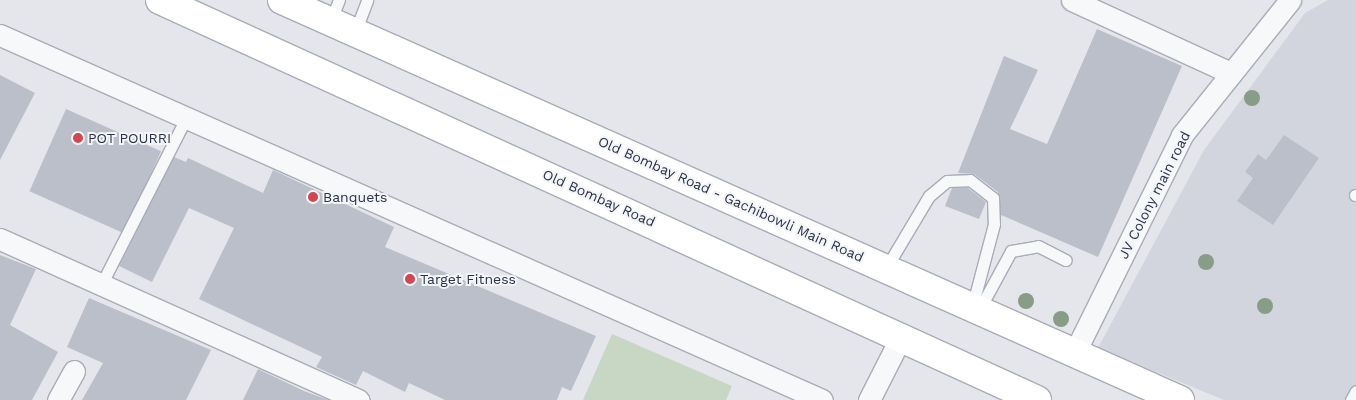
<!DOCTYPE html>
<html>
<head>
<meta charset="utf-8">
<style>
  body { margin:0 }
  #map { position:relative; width:1356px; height:400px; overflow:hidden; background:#e4e6ec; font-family:"Work Sans",sans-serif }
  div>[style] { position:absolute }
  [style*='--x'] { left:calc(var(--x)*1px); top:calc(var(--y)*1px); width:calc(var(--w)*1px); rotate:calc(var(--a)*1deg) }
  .built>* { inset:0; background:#d2d5de }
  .green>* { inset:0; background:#c8d6c4 }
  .building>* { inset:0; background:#bbbfca; transform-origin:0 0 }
  .roads { filter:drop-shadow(1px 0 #a8acb7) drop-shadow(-1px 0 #a8acb7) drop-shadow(0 1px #a8acb7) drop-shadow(0 -1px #a8acb7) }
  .lane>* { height:11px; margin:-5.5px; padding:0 5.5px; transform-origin:5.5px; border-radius:5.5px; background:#f7f8fa }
  .street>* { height:21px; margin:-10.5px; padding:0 10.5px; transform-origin:10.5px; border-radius:10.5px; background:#f7f8fa }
  .primary>* { height:28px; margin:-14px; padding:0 14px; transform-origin:14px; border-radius:14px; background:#fff }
  .trees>* { width:16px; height:16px; margin:-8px; border-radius:50%; background:#889d88 }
  .dots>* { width:14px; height:14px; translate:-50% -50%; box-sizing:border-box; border:2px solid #f4f5f9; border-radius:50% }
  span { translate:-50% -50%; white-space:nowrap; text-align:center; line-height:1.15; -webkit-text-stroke:4px #f4f5f9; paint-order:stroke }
  .poi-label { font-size:14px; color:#2a3245 }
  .left { translate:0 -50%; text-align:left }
  .street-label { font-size:14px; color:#2a3245 }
</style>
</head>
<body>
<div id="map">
  <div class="built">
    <div style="clip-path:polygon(1328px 0,1356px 0,1356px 400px,1224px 400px,1098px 348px,1204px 150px,1305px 13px)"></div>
  </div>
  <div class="green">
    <div style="clip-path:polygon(612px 334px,732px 386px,726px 400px,583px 400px)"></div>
  </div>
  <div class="building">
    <div style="clip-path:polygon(1097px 29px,1182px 66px,1098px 257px,1001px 215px,998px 192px,974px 174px,958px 173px,1004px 56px,1038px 70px,1010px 129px,1047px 144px)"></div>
    <div style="clip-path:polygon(0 75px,35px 93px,0 160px)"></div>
    <div style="left:66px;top:109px;width:104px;height:90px;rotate:24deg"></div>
    <div style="clip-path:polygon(1284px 135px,1319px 158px,1273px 225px,1237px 201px,1253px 178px,1245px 172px,1258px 154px,1266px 160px)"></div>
    <div style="clip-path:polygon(174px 157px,186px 162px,188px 158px,263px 193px,273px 170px,394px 227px,385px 247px,596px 336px,571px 391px,562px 387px,557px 400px,445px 400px,409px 383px,405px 392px,363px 371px,356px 385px,316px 367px,322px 357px,199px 299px,234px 228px,189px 208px,152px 282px,119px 266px)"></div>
    <div style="clip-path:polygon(952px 188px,968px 188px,986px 202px,979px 219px,945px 206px)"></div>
    <div style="clip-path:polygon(0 255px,36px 269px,10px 325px,58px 352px,32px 400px,0 400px)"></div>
    <div style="clip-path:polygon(89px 298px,211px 350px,186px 400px,82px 400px,103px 363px,67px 347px)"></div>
    <div style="clip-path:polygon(258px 369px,304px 391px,328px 400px,243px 400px)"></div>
  </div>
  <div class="roads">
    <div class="lane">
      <div style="--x:330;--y:22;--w:24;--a:-68"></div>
      <div style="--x:355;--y:32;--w:34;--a:-69"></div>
      <div style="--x:1355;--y:195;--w:1;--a:0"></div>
      <div style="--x:886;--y:268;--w:84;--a:-59.2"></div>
      <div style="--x:929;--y:196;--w:23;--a:-40"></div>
      <div style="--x:947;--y:181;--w:23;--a:-2"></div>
      <div style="--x:970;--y:180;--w:29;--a:38"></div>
      <div style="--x:993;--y:198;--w:26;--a:88"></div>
      <div style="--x:994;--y:224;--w:86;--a:104.8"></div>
      <div style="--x:101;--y:285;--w:190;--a:-63"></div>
      <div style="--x:979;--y:310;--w:67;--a:-61.5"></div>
      <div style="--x:1011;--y:251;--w:27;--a:-10"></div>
      <div style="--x:1038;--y:246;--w:31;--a:27"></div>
      <div style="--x:1351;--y:400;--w:10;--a:-61"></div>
    </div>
    <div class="street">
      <div style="--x:1072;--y:0;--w:175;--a:24.7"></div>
      <div style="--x:0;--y:35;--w:899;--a:23.94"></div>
      <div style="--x:0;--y:239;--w:393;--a:24.2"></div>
      <div style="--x:1074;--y:354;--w:244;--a:-63.7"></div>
      <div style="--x:1182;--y:135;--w:173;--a:-51.3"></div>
      <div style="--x:58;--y:400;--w:33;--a:-61"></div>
      <div style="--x:869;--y:400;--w:73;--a:-63.1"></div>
    </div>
    <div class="primary">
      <div style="--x:160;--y:0;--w:964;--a:24.52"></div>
      <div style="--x:282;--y:0;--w:983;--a:24.01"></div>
    </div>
  </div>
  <div class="trees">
    <div style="left:1252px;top:98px"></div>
    <div style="left:1206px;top:262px"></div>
    <div style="left:1026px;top:301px"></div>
    <div style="left:1265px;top:306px"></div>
    <div style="left:1061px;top:319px"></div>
  </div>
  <div class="dots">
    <div style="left:78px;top:138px;background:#d34753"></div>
    <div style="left:313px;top:197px;background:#d34753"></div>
    <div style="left:410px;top:279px;background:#d34753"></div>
  </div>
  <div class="poi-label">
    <span class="left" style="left:88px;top:138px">POT POURRI</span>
    <span class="left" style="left:323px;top:197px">Banquets</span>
    <span class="left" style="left:420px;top:279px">Target Fitness</span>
  </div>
  <div class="street-label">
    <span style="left:1154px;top:195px;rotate:-63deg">JV Colony main road</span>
    <span style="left:599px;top:198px;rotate:24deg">Old Bombay Road</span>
    <span style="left:731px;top:199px;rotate:24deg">Old Bombay Road - Gachibowli Main Road</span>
  </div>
</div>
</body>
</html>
